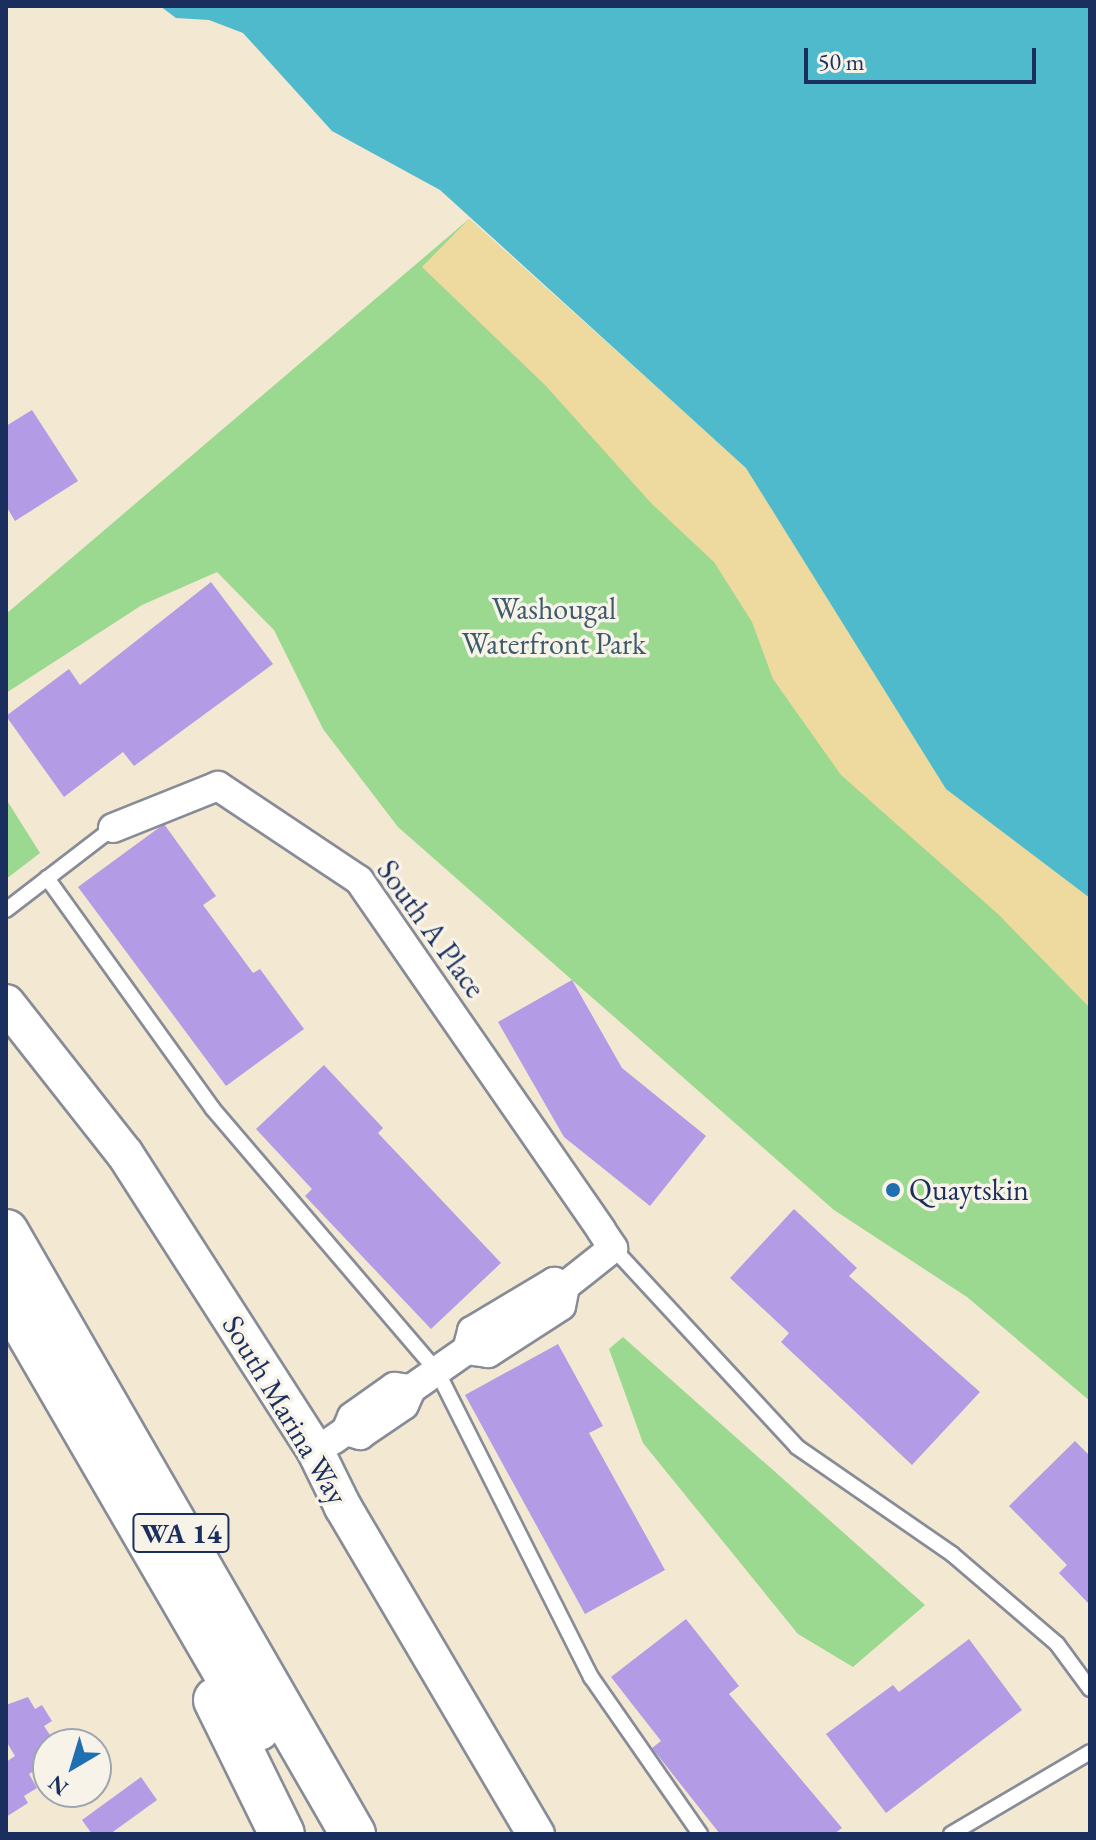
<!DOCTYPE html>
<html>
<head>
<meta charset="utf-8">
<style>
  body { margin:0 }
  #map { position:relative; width:1096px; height:1840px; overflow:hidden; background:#f3e8d1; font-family:"EB Garamond",serif }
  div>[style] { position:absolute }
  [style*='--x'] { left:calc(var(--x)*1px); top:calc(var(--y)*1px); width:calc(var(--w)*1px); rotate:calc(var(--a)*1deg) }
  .green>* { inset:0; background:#9ad98f }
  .sand>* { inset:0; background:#eeda9e }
  .water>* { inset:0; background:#50bacd }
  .building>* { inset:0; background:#b39be5 }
  .roads { filter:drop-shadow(2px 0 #878c98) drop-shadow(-2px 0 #878c98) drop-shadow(0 2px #878c98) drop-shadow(0 -2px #878c98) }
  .service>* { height:14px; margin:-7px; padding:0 7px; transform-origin:7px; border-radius:7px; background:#fff }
  .minor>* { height:28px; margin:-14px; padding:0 14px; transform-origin:14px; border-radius:14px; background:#fff }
  .tertiary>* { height:36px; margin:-18px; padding:0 18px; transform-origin:18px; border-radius:18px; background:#fff }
  .trunk>* { height:44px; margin:-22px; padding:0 22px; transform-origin:22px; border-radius:22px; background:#fff }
  .dots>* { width:22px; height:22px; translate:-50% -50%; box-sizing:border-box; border:4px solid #f7f3e8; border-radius:50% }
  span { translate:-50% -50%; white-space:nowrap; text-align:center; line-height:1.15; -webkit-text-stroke:7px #f7f3e8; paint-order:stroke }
  .shield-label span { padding:2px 6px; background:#f7f3e8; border:2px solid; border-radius:6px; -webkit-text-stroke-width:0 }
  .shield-label { font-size:28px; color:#1b2f5e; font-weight:700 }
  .park-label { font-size:30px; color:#3b5a6a }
  .street-label { font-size:30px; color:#1b2f5e }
  .poi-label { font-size:30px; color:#1b2f5e }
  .left { translate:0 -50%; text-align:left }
  .frame { position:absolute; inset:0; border:8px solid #1b2f5e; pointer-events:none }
  .north { position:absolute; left:32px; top:1728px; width:80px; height:80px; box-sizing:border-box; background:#f7f3e8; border:2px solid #9fa5b1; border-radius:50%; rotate:218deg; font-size:22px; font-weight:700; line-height:32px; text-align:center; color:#1b2f5e }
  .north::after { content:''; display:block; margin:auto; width:28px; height:36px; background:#1f6fb2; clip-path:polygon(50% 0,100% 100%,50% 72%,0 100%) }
  .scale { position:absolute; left:804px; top:48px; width:232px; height:36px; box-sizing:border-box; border:4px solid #1b2f5e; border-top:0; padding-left:10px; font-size:24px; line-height:28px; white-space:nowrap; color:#1b2f5e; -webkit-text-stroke:6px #f7f3e8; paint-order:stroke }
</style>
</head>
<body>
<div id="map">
  <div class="green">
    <div style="clip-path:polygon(469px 219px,746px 468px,946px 789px,1090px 898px,1090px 1401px,967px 1297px,834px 1210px,398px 827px,323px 729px,274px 630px,217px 572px,142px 605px,6px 693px,6px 614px)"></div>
    <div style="clip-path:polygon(6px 799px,40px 853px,6px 879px)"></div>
    <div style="clip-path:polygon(623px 1337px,925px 1605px,853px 1667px,798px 1634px,643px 1443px,609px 1349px)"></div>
  </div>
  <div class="sand">
    <div style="clip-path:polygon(469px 219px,746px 468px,946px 789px,1090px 898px,1090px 1008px,998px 914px,841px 775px,773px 679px,752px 622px,714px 562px,651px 503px,546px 386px,422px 267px)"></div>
  </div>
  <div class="water">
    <div style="clip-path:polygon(160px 6px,1090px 6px,1090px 898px,946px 789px,746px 468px,440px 190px,332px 131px,243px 33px,209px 20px,176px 18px)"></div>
  </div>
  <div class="building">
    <div style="clip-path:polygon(32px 410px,78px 481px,15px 521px,6px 506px,6px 426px)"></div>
    <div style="clip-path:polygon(211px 582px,273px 664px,134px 766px,123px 752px,64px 797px,6px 716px,69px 669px,80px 685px)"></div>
    <div style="clip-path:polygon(164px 824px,216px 896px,203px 905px,253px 973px,260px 969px,304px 1029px,226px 1086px,78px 887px)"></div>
    <div style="clip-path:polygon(572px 980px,622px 1068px,706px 1136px,650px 1206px,564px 1137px,498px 1022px)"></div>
    <div style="clip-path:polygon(324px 1065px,383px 1128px,378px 1133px,501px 1263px,431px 1329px,305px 1196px,312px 1189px,256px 1129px)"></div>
    <div style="clip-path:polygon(794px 1209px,857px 1268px,849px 1276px,980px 1392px,912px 1465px,781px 1342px,789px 1333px,730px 1278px)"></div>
    <div style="clip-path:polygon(558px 1344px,603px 1426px,589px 1433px,665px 1570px,585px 1614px,465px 1395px)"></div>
    <div style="clip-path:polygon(1075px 1441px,1090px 1456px,1090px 1605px,1059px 1573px,1067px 1565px,1009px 1506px)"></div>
    <div style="clip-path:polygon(686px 1619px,739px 1686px,729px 1694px,842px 1828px,834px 1834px,720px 1834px,652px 1748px,661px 1741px,611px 1677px)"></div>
    <div style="clip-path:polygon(969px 1639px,1022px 1710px,886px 1813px,826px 1734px,893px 1685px,899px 1692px)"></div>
    <div style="clip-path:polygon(28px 1697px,35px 1709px,42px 1705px,52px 1721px,44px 1726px,56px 1744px,48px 1744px,48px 1762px,29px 1774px,37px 1788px,24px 1796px,28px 1803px,6px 1817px,6px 1762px,15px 1756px,6px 1741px,6px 1705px)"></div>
    <div style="clip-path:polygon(141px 1777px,157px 1800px,110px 1834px,92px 1834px,82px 1820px)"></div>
  </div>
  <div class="roads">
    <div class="service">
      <div style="--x:47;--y:878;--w:284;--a:54.3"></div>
      <div style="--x:213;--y:1109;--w:345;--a:49.5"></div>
      <div style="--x:437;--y:1371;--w:343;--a:63.3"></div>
      <div style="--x:591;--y:1677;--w:191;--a:55.2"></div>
      <div style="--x:6;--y:910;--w:135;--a:-37.5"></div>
      <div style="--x:613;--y:1248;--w:271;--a:47.2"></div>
      <div style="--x:797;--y:1447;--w:188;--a:34.6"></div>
      <div style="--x:952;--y:1554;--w:138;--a:40.6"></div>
      <div style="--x:1057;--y:1644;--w:56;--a:53.7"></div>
      <div style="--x:951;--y:1834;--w:161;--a:-30.5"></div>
    </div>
    <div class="minor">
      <div style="--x:113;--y:828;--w:113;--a:-21.8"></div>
      <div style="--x:218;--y:786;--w:169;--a:33.7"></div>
      <div style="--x:359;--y:880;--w:426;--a:55.3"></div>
      <div style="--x:601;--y:1230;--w:22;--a:56"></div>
      <div style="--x:613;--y:1248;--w:61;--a:141.6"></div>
      <div style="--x:565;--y:1286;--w:20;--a:101"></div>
      <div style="--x:561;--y:1306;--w:87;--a:147.2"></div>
      <div style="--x:488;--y:1353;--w:21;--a:-172"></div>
      <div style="--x:346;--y:1431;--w:15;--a:16"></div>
      <div style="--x:360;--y:1435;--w:53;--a:-34.3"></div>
      <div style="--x:404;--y:1405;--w:17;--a:-66"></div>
      <div style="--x:411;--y:1389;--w:68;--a:-34.9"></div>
      <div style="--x:467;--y:1350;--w:20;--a:-75"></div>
      <div style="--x:472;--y:1331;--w:96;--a:-30.9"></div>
      <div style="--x:554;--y:1282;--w:12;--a:20"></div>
      <div style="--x:333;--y:1440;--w:16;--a:-35"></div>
      <div style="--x:346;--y:1431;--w:15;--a:-67"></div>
      <div style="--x:352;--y:1417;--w:52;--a:-35.5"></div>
      <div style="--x:394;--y:1387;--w:17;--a:7"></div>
    </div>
    <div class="tertiary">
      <div style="--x:6;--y:1003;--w:192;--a:51.8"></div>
      <div style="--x:125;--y:1154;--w:354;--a:57.3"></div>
      <div style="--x:316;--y:1452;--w:61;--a:63.9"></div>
      <div style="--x:343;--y:1507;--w:380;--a:59.5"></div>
    </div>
    <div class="trunk">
      <div style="--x:6;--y:1232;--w:695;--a:60.04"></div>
      <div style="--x:6;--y:1294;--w:502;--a:59.86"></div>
      <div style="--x:216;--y:1700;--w:149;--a:63.8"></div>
    </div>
  </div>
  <div class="dots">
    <div style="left:893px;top:1190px;background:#1f6fb2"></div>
  </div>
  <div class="shield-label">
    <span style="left:181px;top:1533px">WA 14</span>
  </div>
  <div class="park-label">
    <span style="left:554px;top:626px">Washougal<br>Waterfront Park</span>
  </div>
  <div class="street-label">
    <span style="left:431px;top:929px;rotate:54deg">South A Place</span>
    <span style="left:285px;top:1410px;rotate:59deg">South Marina Way</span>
  </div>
  <div class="poi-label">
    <span class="left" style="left:909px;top:1190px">Quaytskin</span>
  </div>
  <div class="frame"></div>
  <div class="north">N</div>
  <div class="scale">50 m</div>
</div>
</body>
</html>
